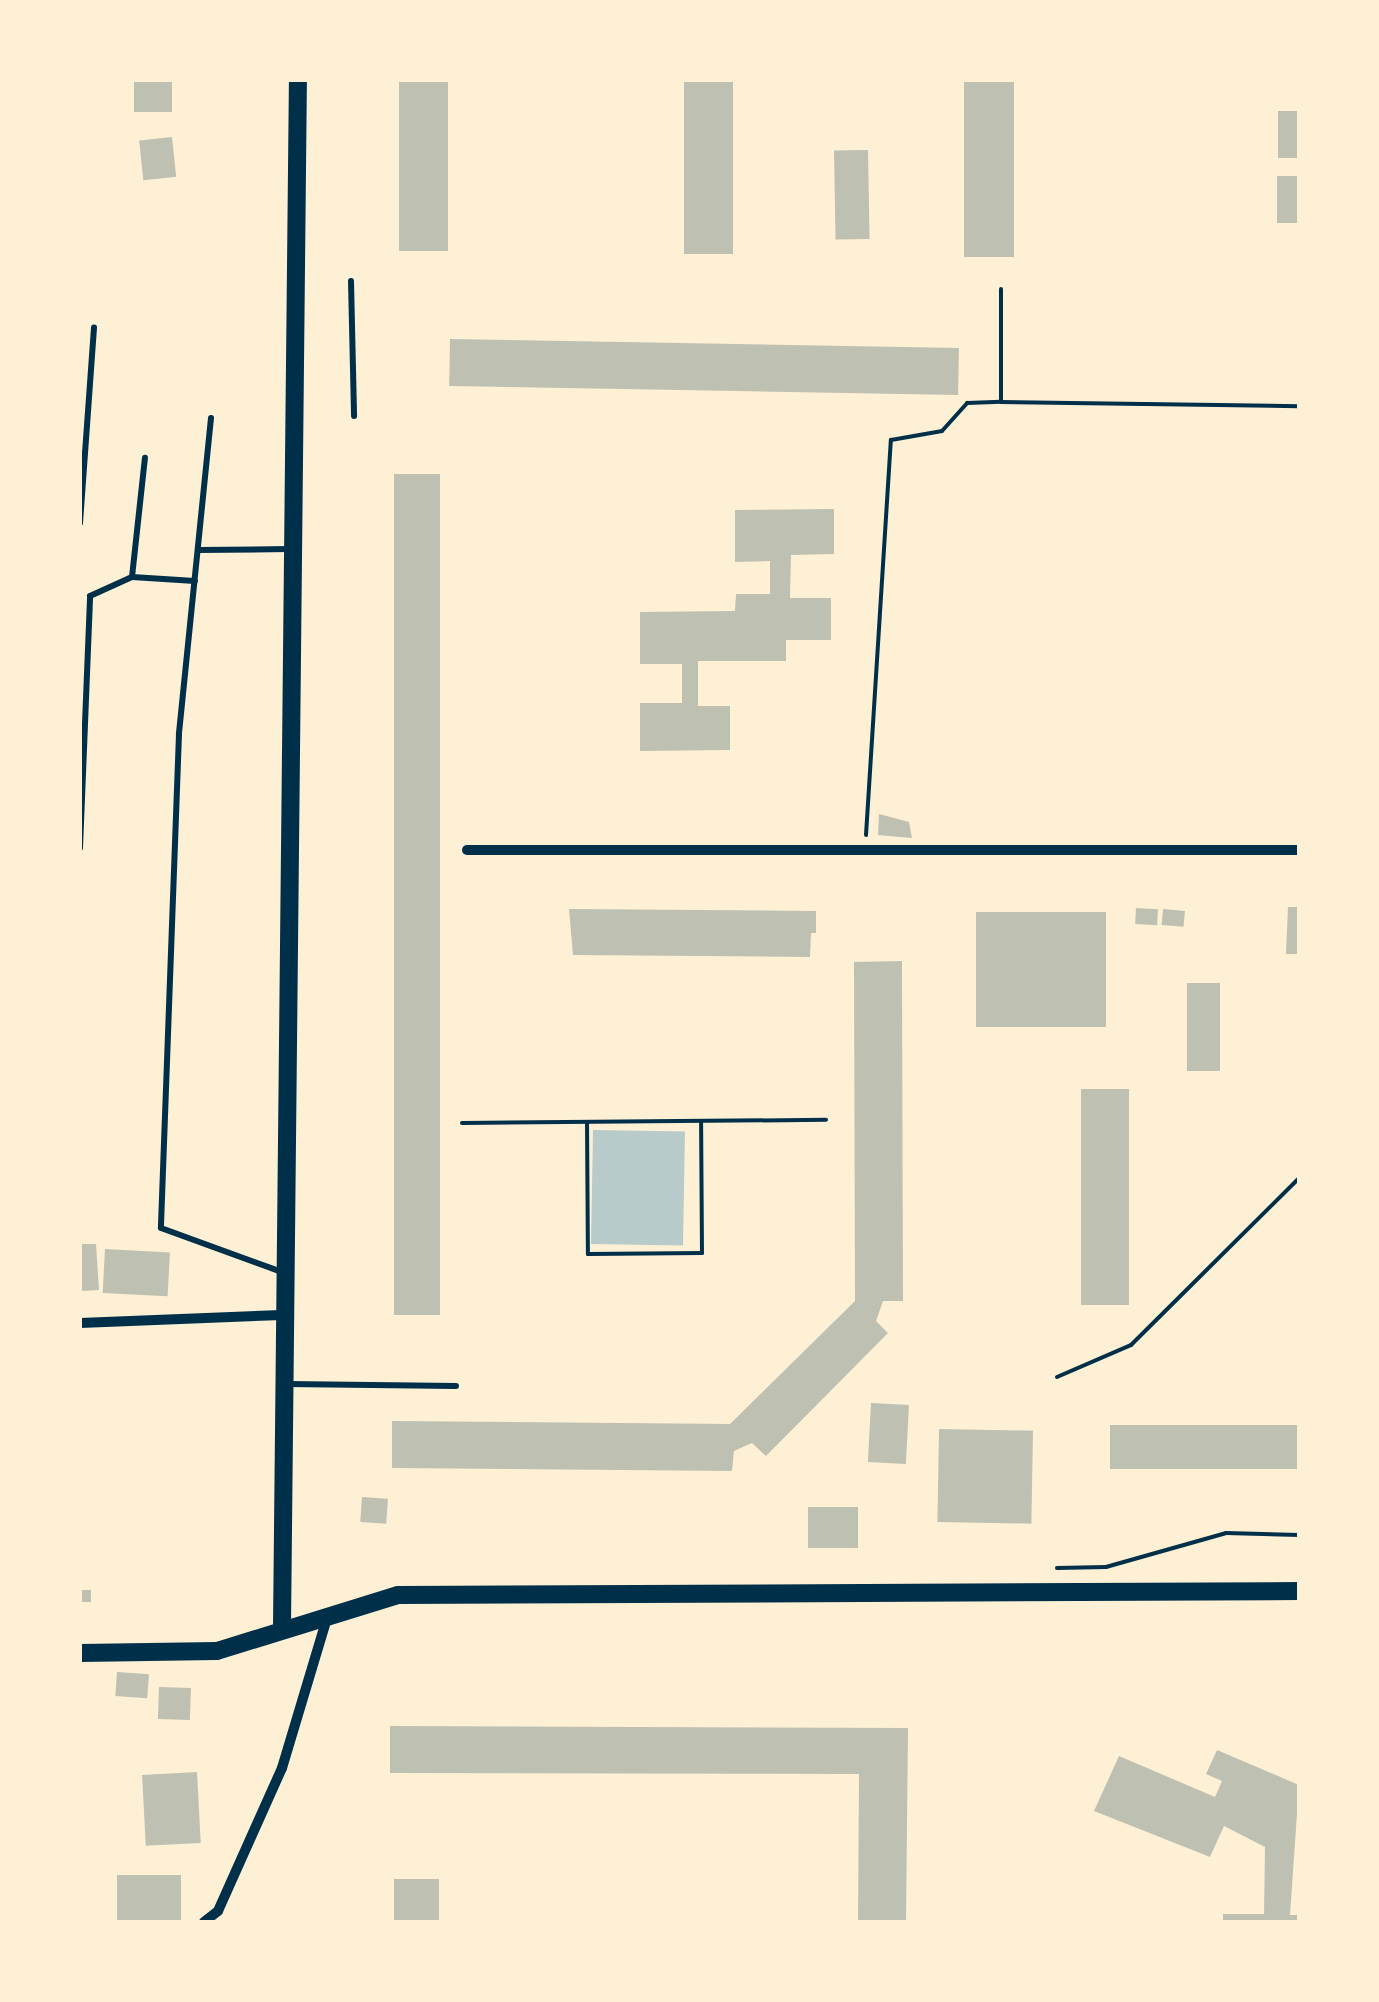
<!DOCTYPE html>
<html>
<head>
<meta charset="utf-8">
<style>
  body { margin:0 }
  #map { position:relative; width:1379px; height:2002px; overflow:hidden; background:#fdf0d5; font-family:Overpass,sans-serif }
  div>[style] { position:absolute }
  [style*='--x'] { left:calc(var(--x)*1px); top:calc(var(--y)*1px); width:calc(var(--w)*1px); rotate:calc(var(--a)*1deg) }
  .green>* { inset:0; background:#b9caca; transform-origin:0 0 }
  .building>* { inset:0; background:#bec0b2; transform-origin:0 0 }
  .path>* { height:4px; margin:-2px; padding:0 2px; transform-origin:2px; border-radius:2px; background:#003049 }
  .service>* { height:6px; margin:-3px; padding:0 3px; transform-origin:3px; border-radius:3px; background:#003049 }
  .minor>* { height:10px; margin:-5px; padding:0 5px; transform-origin:5px; border-radius:5px; background:#003049 }
  .tertiary>* { height:18px; margin:-9px; padding:0 9px; transform-origin:9px; border-radius:9px; background:#003049 }
  span { translate:-50% -50%; white-space:nowrap; text-align:center; line-height:1.15; -webkit-text-stroke:8px #fdf0d5; paint-order:stroke }
  .frame { position:absolute; inset:0; border:82px solid #fdf0d5; pointer-events:none }
</style>
</head>
<body>
<div id="map">
  <div class="green">
    <div style="left:593px;top:1130px;width:92px;height:114px;rotate:1deg"></div>
  </div>
  <div class="building">
    <div style="left:134px;top:80px;width:38px;height:32px"></div>
    <div style="left:399px;top:80px;width:49px;height:171px"></div>
    <div style="left:684px;top:80px;width:49px;height:174px"></div>
    <div style="left:964px;top:80px;width:50px;height:177px"></div>
    <div style="left:1278px;top:111px;width:21px;height:47px"></div>
    <div style="left:172px;top:137px;width:40px;height:33px;rotate:84deg"></div>
    <div style="left:868px;top:150px;width:89px;height:34px;rotate:89deg"></div>
    <div style="left:1277px;top:176px;width:22px;height:47px"></div>
    <div style="left:450px;top:339px;width:509px;height:47px;rotate:1deg"></div>
    <div style="left:394px;top:474px;width:46px;height:841px"></div>
    <div style="clip-path:polygon(834px 509px,834px 554px,791px 555px,790px 598px,831px 598px,831px 640px,786px 640px,786px 661px,698px 661px,698px 706px,730px 706px,730px 750px,640px 751px,640px 703px,682px 703px,682px 664px,640px 664px,640px 612px,735px 611px,736px 594px,770px 594px,770px 561px,735px 562px,735px 510px)"></div>
    <div style="clip-path:polygon(879px 814px,909px 822px,912px 838px,878px 835px)"></div>
    <div style="clip-path:polygon(1288px 907px,1299px 907px,1299px 954px,1286px 954px)"></div>
    <div style="left:1136px;top:908px;width:22px;height:16px;rotate:3deg"></div>
    <div style="clip-path:polygon(569px 909px,816px 911px,816px 933px,811px 933px,810px 957px,573px 955px)"></div>
    <div style="left:1163px;top:909px;width:22px;height:16px;rotate:5deg"></div>
    <div style="left:976px;top:912px;width:130px;height:115px"></div>
    <div style="clip-path:polygon(902px 961px,903px 1301px,883px 1301px,876px 1321px,888px 1333px,766px 1456px,752px 1443px,734px 1451px,732px 1471px,392px 1468px,392px 1421px,730px 1424px,855px 1301px,854px 962px)"></div>
    <div style="left:1220px;top:983px;width:88px;height:33px;rotate:90deg"></div>
    <div style="left:1081px;top:1089px;width:48px;height:216px"></div>
    <div style="clip-path:polygon(80px 1244px,96px 1244px,99px 1290px,80px 1291px)"></div>
    <div style="left:105px;top:1249px;width:65px;height:44px;rotate:3deg"></div>
    <div style="left:871px;top:1403px;width:38px;height:59px;rotate:3deg"></div>
    <div style="left:1110px;top:1425px;width:189px;height:44px"></div>
    <div style="left:939px;top:1429px;width:94px;height:93px;rotate:1deg"></div>
    <div style="left:362px;top:1497px;width:26px;height:25px;rotate:4deg"></div>
    <div style="left:858px;top:1507px;width:41px;height:50px;rotate:90deg"></div>
    <div style="left:80px;top:1590px;width:11px;height:12px"></div>
    <div style="left:117px;top:1672px;width:32px;height:24px;rotate:4deg"></div>
    <div style="left:159px;top:1687px;width:32px;height:32px;rotate:2deg"></div>
    <div style="clip-path:polygon(390px 1726px,908px 1728px,906px 1922px,858px 1922px,859px 1774px,390px 1773px)"></div>
    <div style="clip-path:polygon(1217px 1750px,1299px 1785px,1290px 1915px,1299px 1915px,1299px 1922px,1223px 1922px,1223px 1914px,1264px 1914px,1265px 1847px,1224px 1826px,1210px 1857px,1094px 1811px,1119px 1756px,1215px 1797px,1222px 1781px,1206px 1774px)"></div>
    <div style="left:197px;top:1772px;width:71px;height:55px;rotate:87deg"></div>
    <div style="left:117px;top:1875px;width:64px;height:45px"></div>
    <div style="left:439px;top:1879px;width:43px;height:45px;rotate:90deg"></div>
  </div>
  <div class="path">
    <div style="--x:1001;--y:402;--w:298;--a:0.8"></div>
    <div style="--x:866;--y:835;--w:396;--a:-86.4"></div>
    <div style="--x:891;--y:440;--w:52;--a:-10"></div>
    <div style="--x:942;--y:431;--w:38;--a:-48"></div>
    <div style="--x:967;--y:403;--w:34;--a:-2"></div>
    <div style="--x:1001;--y:402;--w:113;--a:-90"></div>
    <div style="--x:587;--y:1122;--w:132;--a:89.6"></div>
    <div style="--x:588;--y:1254;--w:114;--a:-0.5"></div>
    <div style="--x:702;--y:1253;--w:132;--a:-90.4"></div>
    <div style="--x:462;--y:1123;--w:364;--a:-0.5"></div>
    <div style="--x:1057;--y:1377;--w:81;--a:-23.4"></div>
    <div style="--x:1131;--y:1345;--w:237;--a:-44.8"></div>
    <div style="--x:1057;--y:1568;--w:49;--a:-1.2"></div>
    <div style="--x:1106;--y:1567;--w:125;--a:-15.8"></div>
    <div style="--x:1226;--y:1533;--w:73;--a:1.6"></div>
  </div>
  <div class="service">
    <div style="--x:351;--y:281;--w:135;--a:88.7"></div>
    <div style="--x:211;--y:418;--w:318;--a:95.8"></div>
    <div style="--x:179;--y:734;--w:494;--a:92.1"></div>
    <div style="--x:161;--y:1228;--w:129;--a:20"></div>
    <div style="--x:80;--y:523;--w:196;--a:-85.9"></div>
    <div style="--x:198;--y:550;--w:91;--a:-0.6"></div>
    <div style="--x:132;--y:577;--w:63;--a:3.6"></div>
    <div style="--x:80;--y:848;--w:252;--a:-87.7"></div>
    <div style="--x:90;--y:596;--w:46;--a:-24.3"></div>
    <div style="--x:132;--y:577;--w:120;--a:-83.8"></div>
    <div style="--x:287;--y:1384;--w:169;--a:0.7"></div>
  </div>
  <div class="minor">
    <div style="--x:467;--y:850;--w:832;--a:0"></div>
    <div style="--x:80;--y:1323;--w:202;--a:-2.3"></div>
    <div style="--x:204;--y:1922;--w:18;--a:-38"></div>
    <div style="--x:218;--y:1911;--w:157;--a:-65.9"></div>
    <div style="--x:282;--y:1768;--w:160;--a:-73.3"></div>
  </div>
  <div class="tertiary">
    <div style="--x:282;--y:1626;--w:1546;--a:-89.41"></div>
    <div style="--x:80;--y:1653;--w:137;--a:-0.8"></div>
    <div style="--x:217;--y:1651;--w:189;--a:-17.2"></div>
    <div style="--x:398;--y:1595;--w:901;--a:-0.25"></div>
  </div>
  <div class="frame"></div>
</div>
</body>
</html>
